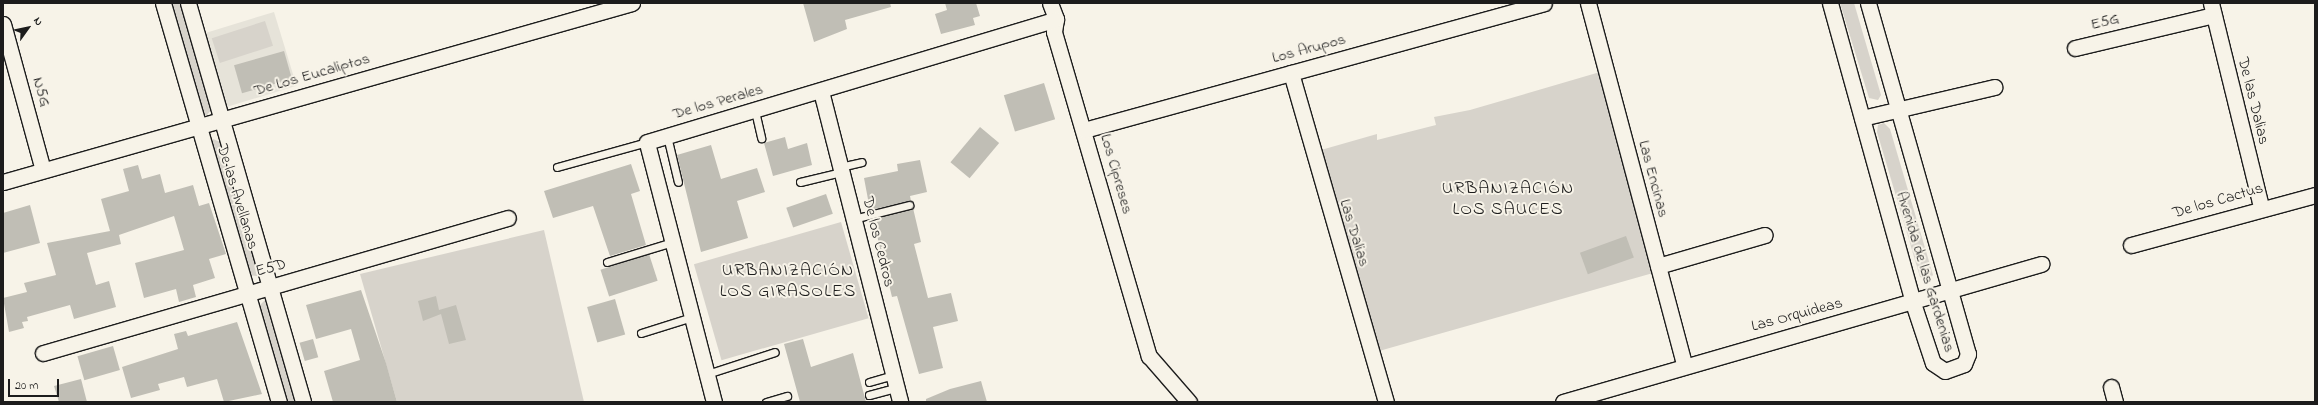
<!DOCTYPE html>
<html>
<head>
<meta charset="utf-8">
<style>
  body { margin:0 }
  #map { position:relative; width:2318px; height:405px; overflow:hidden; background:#f7f3e8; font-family:"Indie Flower",sans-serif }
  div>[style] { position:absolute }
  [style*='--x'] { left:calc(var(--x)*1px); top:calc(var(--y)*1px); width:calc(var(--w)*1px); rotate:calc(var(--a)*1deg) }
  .built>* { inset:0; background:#e6e3d9; transform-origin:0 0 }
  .green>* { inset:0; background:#d7d3cb; transform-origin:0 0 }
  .building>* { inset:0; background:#c0beb5; transform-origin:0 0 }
  .roads { filter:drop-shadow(1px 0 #1c1c1c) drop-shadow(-1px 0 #1c1c1c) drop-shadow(0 1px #1c1c1c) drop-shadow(0 -1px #1c1c1c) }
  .lane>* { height:7px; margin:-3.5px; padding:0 3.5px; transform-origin:3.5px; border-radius:3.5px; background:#f7f3e8 }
  .street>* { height:15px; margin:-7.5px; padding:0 7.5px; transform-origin:7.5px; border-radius:7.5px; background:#f7f3e8 }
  span { translate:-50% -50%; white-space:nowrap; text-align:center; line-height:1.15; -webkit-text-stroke:4px #f7f3e8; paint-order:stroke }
  .street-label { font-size:16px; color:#1c1c1c }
  .quarter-label { font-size:18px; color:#1c1c1c; letter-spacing:1px }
  .frame { position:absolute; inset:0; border:4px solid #1c1c1c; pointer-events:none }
  .north { position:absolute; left:8px; top:8px; width:40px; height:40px; -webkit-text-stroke:3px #f7f3e8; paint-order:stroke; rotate:57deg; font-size:11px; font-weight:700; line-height:16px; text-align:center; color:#1c1c1c }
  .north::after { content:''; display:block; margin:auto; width:14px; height:18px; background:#1c1c1c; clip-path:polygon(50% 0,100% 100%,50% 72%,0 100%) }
  .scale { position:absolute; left:8px; top:379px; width:51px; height:18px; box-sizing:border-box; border:2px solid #1c1c1c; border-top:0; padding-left:5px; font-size:12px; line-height:14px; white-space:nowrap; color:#1c1c1c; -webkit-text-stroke:3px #f7f3e8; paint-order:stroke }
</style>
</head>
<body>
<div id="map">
  <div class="built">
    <div style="left:274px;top:12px;width:77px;height:75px;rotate:73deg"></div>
  </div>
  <div class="green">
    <div style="clip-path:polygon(168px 3px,182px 3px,211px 110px,207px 115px,203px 115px)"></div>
    <div style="clip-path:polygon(1840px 3px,1854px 3px,1881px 95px,1878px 100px,1869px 98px)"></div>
    <div style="left:265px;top:21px;width:26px;height:56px;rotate:72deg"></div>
    <div style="clip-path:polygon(1600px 72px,1653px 273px,1372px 353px,1321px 150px,1377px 134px,1377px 140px,1436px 125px,1434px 117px,1470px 110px)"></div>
    <div style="clip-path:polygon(1884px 123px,1890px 129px,1933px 275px,1928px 280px,1920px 277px,1877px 132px,1878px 125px)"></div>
    <div style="clip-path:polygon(213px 139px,220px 142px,259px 273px,257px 276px,249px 275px,210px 141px)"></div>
    <div style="left:841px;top:222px;width:100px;height:153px;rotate:74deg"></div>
    <div style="clip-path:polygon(544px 230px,584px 402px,397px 402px,360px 274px)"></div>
    <div style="clip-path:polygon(266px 299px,298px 402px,285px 402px,259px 306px)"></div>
  </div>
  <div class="building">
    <div style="clip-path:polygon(803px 3px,890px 3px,891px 7px,845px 20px,847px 29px,814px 42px)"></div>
    <div style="clip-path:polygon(945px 3px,976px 3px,980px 16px,973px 18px,975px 25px,941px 34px,935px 14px,947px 10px)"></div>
    <div style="left:284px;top:51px;width:29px;height:52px;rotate:74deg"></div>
    <div style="left:1044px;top:83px;width:38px;height:42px;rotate:73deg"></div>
    <div style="left:980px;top:127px;width:25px;height:46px;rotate:40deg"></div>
    <div style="clip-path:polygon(785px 137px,788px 149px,807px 143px,812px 165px,773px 176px,764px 143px)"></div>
    <div style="clip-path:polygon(711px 145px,721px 179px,757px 168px,765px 192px,737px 201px,748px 238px,701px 252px,677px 155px)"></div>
    <div style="clip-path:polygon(920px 160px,927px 192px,910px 196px,911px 201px,870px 210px,864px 178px,898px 171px,897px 164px)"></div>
    <div style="clip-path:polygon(631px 164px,640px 191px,631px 194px,646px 245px,610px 256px,593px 206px,553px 218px,544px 191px)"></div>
    <div style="clip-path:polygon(138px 165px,142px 179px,160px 174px,165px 193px,193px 185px,199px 206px,209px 203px,226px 254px,209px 259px,215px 278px,193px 285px,196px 297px,179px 302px,176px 289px,144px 298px,135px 263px,184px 250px,174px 216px,119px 235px,121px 244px,87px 253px,96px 285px,109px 281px,116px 307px,74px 319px,70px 305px,27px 317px,28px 321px,22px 322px,24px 328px,9px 332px,3px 298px,27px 292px,24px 283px,56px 275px,47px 243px,110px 231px,101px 199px,129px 191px,123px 169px)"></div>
    <div style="left:826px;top:194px;width:21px;height:42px;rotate:71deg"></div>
    <div style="clip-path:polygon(30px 205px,40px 243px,3px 253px,3px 213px)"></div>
    <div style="clip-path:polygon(913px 208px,921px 242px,914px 244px,928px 298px,951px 293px,958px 321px,933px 327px,943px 368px,919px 374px,897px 296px,892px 297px,873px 219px)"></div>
    <div style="left:1626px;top:236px;width:23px;height:49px;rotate:70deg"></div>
    <div style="left:649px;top:254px;width:28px;height:51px;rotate:72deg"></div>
    <div style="clip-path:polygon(361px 290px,386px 363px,397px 402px,333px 402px,324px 371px,360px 360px,351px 329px,316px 339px,306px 305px)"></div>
    <div style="clip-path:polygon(436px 296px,439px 310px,456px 305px,466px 340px,449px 344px,441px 314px,423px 321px,418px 301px)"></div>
    <div style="left:615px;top:299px;width:37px;height:29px;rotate:74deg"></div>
    <div style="clip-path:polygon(237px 322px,262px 394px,224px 402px,217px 379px,187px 387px,184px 377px,158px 384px,160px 390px,131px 398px,122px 367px,178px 349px,174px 334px,186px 331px,188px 336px)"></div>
    <div style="left:313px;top:339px;width:19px;height:14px;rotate:74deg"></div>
    <div style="clip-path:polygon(803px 339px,811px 367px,853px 353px,866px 402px,800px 402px,784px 344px)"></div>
    <div style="left:113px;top:346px;width:25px;height:37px;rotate:74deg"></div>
    <div style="clip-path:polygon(81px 379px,87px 402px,59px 402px,54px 386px)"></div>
    <div style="clip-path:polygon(981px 381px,987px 402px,926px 402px,926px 399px,950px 389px)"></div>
  </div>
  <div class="roads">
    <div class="lane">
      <div style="--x:755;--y:111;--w:28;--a:77"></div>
      <div style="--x:667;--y:136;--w:47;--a:76.6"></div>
      <div style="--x:557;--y:167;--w:93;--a:-15.5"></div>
      <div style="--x:840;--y:167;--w:22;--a:-13"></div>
      <div style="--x:800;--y:182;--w:42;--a:-13.7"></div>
      <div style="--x:853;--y:219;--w:58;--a:-14"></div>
      <div style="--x:607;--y:262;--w:69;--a:-16.9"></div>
      <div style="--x:641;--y:333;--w:53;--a:-17.4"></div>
      <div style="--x:707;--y:374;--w:71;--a:-17.9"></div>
      <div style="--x:869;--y:382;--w:25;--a:-16"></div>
      <div style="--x:869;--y:395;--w:28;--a:-15"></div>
      <div style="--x:766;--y:402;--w:22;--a:-16"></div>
    </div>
    <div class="street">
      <div style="--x:163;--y:3;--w:416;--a:73.8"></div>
      <div style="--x:188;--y:3;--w:415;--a:73.9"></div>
      <div style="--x:1050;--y:3;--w:17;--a:69"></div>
      <div style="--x:1056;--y:19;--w:13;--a:99"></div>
      <div style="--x:1054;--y:32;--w:338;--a:73.7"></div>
      <div style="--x:1149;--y:356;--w:61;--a:49"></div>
      <div style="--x:1588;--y:3;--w:374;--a:75.1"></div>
      <div style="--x:1830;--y:3;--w:311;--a:74.5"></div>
      <div style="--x:1913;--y:303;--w:63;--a:71.6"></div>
      <div style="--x:1933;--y:363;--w:14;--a:34"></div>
      <div style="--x:1945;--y:371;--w:20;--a:-20"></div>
      <div style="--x:1964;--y:364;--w:11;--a:-68"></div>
      <div style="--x:1968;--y:354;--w:365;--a:-105.9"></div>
      <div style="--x:2211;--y:3;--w:210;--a:76.2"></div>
      <div style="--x:3;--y:24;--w:151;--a:74.7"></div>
      <div style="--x:2075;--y:48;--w:142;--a:-13.4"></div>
      <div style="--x:1291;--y:73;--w:342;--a:73.9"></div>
      <div style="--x:821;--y:91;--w:321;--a:75.7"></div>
      <div style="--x:1862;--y:118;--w:136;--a:-13.2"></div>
      <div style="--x:1084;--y:130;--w:477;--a:-15.4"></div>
      <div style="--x:3;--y:182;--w:654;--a:-15.89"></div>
      <div style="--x:2131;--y:245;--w:191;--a:-15.2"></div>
      <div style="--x:1658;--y:266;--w:111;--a:-16.2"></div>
      <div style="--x:43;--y:353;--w:484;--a:-16.2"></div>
      <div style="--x:2111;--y:387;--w:16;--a:75"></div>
      <div style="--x:714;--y:402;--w:268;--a:-104.5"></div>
      <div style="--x:647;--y:142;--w:427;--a:-16.7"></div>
      <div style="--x:1563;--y:402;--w:498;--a:-16.1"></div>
    </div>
  </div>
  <div class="street-label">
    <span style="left:2105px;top:22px;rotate:-14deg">E5G</span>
    <span style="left:1309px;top:49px;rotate:-15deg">Los Arupos</span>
    <span style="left:312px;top:75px;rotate:-16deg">De Los Eucaliptos</span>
    <span style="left:41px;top:92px;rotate:74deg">N5G</span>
    <span style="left:2253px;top:101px;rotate:76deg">De las Dalias</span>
    <span style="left:718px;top:102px;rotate:-16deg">De los Perales</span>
    <span style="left:1116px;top:174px;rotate:74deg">Los Cipreses</span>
    <span style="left:1653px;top:179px;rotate:75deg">Las Encinas</span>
    <span style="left:237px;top:197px;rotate:73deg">De las Avellanas</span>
    <span style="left:2218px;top:201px;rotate:-16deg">De los Cactus</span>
    <span style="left:1354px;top:233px;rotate:73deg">Las Dalias</span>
    <span style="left:878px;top:242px;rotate:76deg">De los Cedros</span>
    <span style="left:271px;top:268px;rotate:-16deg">E5D</span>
    <span style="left:1925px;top:272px;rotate:73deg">Avenida de las Gardenias</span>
    <span style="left:1797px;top:315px;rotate:-15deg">Las Orquideas</span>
  </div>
  <div class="quarter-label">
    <span style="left:1508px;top:200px">URBANIZACIÓN<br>LOS SAUCES</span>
    <span style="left:788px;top:282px">URBANIZACIÓN<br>LOS GIRASOLES</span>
  </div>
  <div class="frame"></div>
  <div class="north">N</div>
  <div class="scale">20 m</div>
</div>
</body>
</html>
